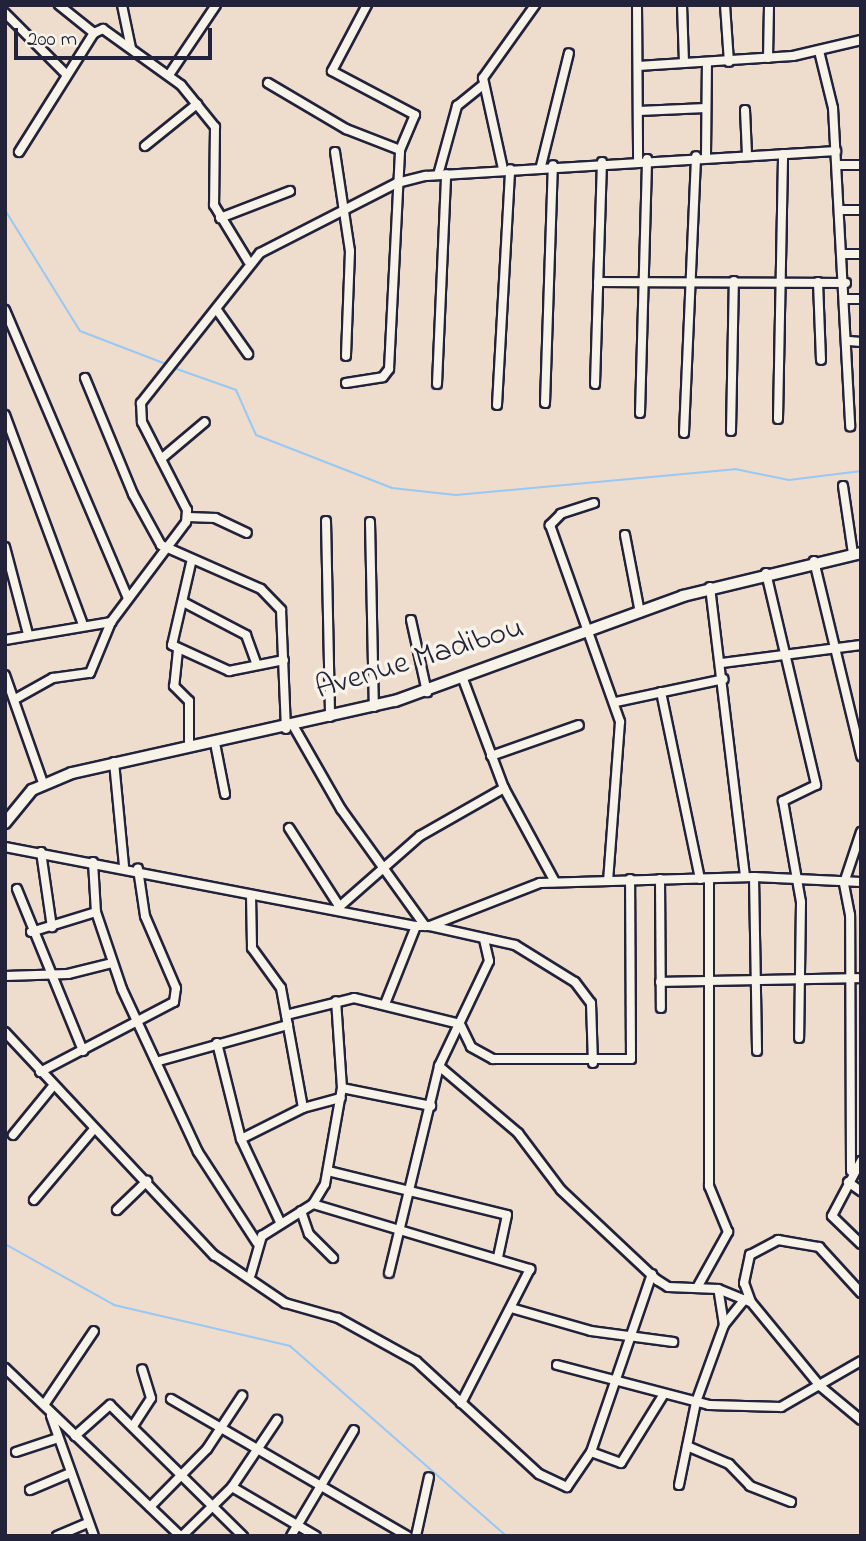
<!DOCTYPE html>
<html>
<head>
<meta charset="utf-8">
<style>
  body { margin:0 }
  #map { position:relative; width:866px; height:1541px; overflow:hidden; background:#eedccd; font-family:"Indie Flower",sans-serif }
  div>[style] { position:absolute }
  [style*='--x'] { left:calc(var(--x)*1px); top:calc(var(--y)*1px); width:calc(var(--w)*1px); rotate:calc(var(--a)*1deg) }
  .stream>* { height:2px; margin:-1px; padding:0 1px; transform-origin:1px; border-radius:1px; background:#98c8f4 }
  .roads { filter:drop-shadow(2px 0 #22223b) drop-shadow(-2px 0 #22223b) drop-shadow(0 2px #22223b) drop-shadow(0 -2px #22223b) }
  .street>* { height:8px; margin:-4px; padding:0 4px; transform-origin:4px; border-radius:4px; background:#f7f3e8 }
  .secondary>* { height:10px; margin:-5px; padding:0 5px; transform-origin:5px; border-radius:5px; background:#f7f3e8 }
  span { translate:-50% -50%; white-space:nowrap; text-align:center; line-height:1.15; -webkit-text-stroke:7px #f7f3e8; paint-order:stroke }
  .street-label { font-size:32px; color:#22223b }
  .frame { position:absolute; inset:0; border:7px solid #22223b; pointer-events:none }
  .scale { position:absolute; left:14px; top:28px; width:198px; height:32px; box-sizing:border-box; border:4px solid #22223b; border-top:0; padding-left:9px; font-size:21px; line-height:24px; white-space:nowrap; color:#22223b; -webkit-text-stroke:5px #f7f3e8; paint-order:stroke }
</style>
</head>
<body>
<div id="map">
  <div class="stream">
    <div style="--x:5;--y:210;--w:142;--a:58.2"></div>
    <div style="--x:80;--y:331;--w:92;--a:21"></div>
    <div style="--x:174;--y:368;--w:66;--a:19.5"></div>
    <div style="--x:236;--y:390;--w:49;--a:66"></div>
    <div style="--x:256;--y:435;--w:146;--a:21.3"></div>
    <div style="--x:392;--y:488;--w:64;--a:6.2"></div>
    <div style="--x:456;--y:495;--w:280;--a:-5.3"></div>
    <div style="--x:735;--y:469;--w:55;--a:11.5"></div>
    <div style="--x:789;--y:480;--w:73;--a:-7.1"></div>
    <div style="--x:5;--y:1244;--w:125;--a:29.2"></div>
    <div style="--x:114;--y:1305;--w:181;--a:13.1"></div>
    <div style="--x:290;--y:1346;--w:288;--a:41.3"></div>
  </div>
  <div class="roads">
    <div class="street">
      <div style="--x:59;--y:5;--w:45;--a:38.7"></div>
      <div style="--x:122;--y:5;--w:44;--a:78.2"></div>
      <div style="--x:637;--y:5;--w:154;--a:89.6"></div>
      <div style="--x:682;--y:5;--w:58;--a:88"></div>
      <div style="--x:725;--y:5;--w:57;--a:86"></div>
      <div style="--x:5;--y:13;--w:86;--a:45"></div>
      <div style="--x:819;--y:51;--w:59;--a:76.2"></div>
      <div style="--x:833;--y:108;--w:319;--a:86.9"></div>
      <div style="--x:768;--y:58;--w:53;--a:-88.9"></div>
      <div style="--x:638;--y:66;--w:155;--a:-3.7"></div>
      <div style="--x:793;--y:56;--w:70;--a:-13.2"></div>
      <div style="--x:169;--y:75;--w:84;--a:-56.1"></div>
      <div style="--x:268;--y:83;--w:91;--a:30.5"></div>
      <div style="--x:346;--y:129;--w:58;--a:21.3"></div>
      <div style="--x:745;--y:110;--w:44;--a:87.4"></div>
      <div style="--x:639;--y:111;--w:67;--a:-2.6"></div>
      <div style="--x:145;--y:146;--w:67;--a:-38.9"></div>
      <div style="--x:19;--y:152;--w:141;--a:-57.8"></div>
      <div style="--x:94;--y:33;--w:10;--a:-24"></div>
      <div style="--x:103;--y:29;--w:96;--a:35.7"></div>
      <div style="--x:181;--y:85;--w:54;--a:51"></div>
      <div style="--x:215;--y:127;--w:78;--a:90.7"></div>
      <div style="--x:214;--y:205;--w:66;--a:58.7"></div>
      <div style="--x:335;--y:152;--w:100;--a:81.4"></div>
      <div style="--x:350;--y:251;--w:105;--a:92.2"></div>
      <div style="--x:706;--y:155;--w:92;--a:-89.4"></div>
      <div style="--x:837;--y:165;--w:24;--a:0"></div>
      <div style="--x:541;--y:166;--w:116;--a:-76.1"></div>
      <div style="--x:503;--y:169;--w:93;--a:-102.4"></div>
      <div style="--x:483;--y:78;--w:90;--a:-54.5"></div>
      <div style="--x:438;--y:175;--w:72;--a:-74.6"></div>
      <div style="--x:457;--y:106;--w:32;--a:-39"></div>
      <div style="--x:841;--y:210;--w:20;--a:0"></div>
      <div style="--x:220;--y:218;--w:75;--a:-21.1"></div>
      <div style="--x:844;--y:254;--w:17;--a:0"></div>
      <div style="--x:598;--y:282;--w:248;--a:0.2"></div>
      <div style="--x:818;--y:282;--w:78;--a:87.8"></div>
      <div style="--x:847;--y:299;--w:14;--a:0"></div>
      <div style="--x:5;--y:310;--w:313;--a:66.9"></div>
      <div style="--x:217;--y:310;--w:54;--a:54.8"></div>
      <div style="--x:849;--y:341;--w:12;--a:5"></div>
      <div style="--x:85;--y:378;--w:126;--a:67.5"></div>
      <div style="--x:133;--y:494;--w:58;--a:61.2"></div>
      <div style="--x:161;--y:545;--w:109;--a:23.7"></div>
      <div style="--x:261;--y:589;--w:29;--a:46"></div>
      <div style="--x:281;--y:610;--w:119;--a:87.6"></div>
      <div style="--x:346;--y:383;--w:37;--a:-9"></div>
      <div style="--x:383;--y:377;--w:10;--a:-53"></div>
      <div style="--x:389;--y:369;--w:219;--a:-87.1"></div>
      <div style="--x:400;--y:150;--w:38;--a:-67"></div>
      <div style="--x:415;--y:115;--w:94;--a:-152.1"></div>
      <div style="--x:332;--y:71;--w:75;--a:-62.1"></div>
      <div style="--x:437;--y:384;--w:210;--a:-87.5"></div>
      <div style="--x:595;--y:384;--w:222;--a:-88.2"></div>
      <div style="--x:545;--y:403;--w:238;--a:-88.1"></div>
      <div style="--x:497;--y:405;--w:236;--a:-86.8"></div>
      <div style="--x:640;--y:413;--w:254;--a:-88.4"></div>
      <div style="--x:5;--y:415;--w:224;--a:69.6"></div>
      <div style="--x:778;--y:419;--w:265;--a:-88.9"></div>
      <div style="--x:731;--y:431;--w:150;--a:-88.9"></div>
      <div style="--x:684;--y:433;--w:277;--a:-87.5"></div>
      <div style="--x:161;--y:459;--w:57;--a:-40.1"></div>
      <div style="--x:843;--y:486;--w:69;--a:81.6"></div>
      <div style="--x:594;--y:503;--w:35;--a:162"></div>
      <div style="--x:561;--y:514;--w:16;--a:135"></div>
      <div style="--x:550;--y:525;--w:209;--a:70.4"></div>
      <div style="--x:620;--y:722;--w:158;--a:94.3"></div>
      <div style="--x:188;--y:517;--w:27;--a:2"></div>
      <div style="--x:215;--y:518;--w:35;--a:25"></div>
      <div style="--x:326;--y:521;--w:196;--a:88.8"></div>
      <div style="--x:370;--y:522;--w:185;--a:88.8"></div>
      <div style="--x:625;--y:535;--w:79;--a:79.1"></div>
      <div style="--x:5;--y:547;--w:90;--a:75.2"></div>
      <div style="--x:814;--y:561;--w:201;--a:76.4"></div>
      <div style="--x:191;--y:563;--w:84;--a:103"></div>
      <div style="--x:172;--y:645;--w:63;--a:24.5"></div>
      <div style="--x:229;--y:671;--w:56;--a:-11.3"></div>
      <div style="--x:766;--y:573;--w:218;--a:76.7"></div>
      <div style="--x:816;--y:785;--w:37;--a:154"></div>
      <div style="--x:783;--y:801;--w:103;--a:79.9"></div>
      <div style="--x:801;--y:902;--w:136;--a:90.8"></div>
      <div style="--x:710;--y:587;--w:292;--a:83.1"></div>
      <div style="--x:185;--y:603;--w:69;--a:27.7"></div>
      <div style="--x:246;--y:635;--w:29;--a:70"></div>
      <div style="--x:411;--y:620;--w:74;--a:77.5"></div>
      <div style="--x:5;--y:640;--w:108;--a:-9.6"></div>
      <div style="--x:178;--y:650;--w:36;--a:96"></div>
      <div style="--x:174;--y:686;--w:21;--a:45"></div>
      <div style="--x:189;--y:701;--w:46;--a:90"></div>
      <div style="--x:722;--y:663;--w:140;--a:-7.4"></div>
      <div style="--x:5;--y:675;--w:114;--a:70.6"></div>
      <div style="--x:463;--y:679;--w:116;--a:69.4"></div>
      <div style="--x:504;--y:788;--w:107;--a:61.5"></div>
      <div style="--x:661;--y:692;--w:191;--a:78.2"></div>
      <div style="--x:17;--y:698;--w:41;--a:-29.1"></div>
      <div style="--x:53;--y:678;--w:37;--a:-8"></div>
      <div style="--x:90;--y:673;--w:55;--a:-67.6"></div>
      <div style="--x:111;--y:622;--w:125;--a:-53.1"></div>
      <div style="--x:186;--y:522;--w:12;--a:-85"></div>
      <div style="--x:187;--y:510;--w:99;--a:-117.1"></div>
      <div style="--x:142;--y:422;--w:19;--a:-93"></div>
      <div style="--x:141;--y:403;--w:191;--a:-51.6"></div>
      <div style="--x:260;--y:253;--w:154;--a:-27.1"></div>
      <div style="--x:397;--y:183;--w:30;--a:-14"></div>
      <div style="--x:426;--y:176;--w:411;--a:-3.5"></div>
      <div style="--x:616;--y:702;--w:110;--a:-12"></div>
      <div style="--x:294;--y:727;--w:95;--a:60.2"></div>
      <div style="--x:341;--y:809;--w:144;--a:54.3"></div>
      <div style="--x:215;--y:743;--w:52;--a:78.9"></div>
      <div style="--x:491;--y:756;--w:93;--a:-19.4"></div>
      <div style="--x:114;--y:762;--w:104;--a:84.5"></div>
      <div style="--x:289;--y:828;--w:93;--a:57.3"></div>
      <div style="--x:5;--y:847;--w:419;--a:10.9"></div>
      <div style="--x:416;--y:926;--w:14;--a:0"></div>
      <div style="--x:430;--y:926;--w:118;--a:-21.4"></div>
      <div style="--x:540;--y:883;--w:214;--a:-1.6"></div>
      <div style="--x:754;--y:877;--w:107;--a:2.7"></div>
      <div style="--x:41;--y:852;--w:76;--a:81.7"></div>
      <div style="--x:93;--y:862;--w:50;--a:86.6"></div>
      <div style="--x:96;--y:912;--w:81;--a:71.3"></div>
      <div style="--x:122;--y:989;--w:180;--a:65"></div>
      <div style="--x:198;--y:1152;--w:108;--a:57"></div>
      <div style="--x:754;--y:877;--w:174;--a:89"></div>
      <div style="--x:660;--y:879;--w:129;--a:89.6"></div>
      <div style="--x:17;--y:889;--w:175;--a:67.8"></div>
      <div style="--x:251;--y:895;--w:53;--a:88.9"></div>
      <div style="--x:252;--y:948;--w:49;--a:54.1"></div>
      <div style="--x:281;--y:988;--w:122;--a:79.6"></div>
      <div style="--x:338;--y:908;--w:109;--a:-41.3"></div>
      <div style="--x:420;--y:836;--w:97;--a:-29.7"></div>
      <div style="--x:430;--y:926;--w:87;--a:12.6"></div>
      <div style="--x:515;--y:945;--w:70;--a:31.7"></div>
      <div style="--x:575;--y:982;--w:26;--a:53"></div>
      <div style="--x:591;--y:1003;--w:60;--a:88.1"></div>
      <div style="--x:31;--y:932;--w:68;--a:-17.1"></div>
      <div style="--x:5;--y:976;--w:63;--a:-1.8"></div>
      <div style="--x:68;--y:974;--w:45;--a:-14"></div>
      <div style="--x:660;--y:982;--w:201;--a:-1.1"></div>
      <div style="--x:385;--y:1004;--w:84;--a:-68.3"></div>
      <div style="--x:286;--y:1015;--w:70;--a:-14"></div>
      <div style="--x:354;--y:998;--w:109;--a:13.8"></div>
      <div style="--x:460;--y:1024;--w:25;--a:64"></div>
      <div style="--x:471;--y:1047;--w:25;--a:29"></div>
      <div style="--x:493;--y:1059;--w:138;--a:0"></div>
      <div style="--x:631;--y:1059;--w:180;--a:-90.3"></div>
      <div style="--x:5;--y:1032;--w:306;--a:46.9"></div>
      <div style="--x:214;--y:1255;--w:86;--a:34.1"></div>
      <div style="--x:285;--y:1303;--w:55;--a:15.8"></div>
      <div style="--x:338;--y:1318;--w:89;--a:28.9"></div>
      <div style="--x:416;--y:1361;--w:167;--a:42.6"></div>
      <div style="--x:539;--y:1474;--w:31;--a:25"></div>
      <div style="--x:567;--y:1487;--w:42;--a:-55.6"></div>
      <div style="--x:591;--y:1452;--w:188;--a:-71.1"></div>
      <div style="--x:217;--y:1043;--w:99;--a:76"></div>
      <div style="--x:241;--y:1139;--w:92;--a:64.8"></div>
      <div style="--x:159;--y:1061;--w:134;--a:-15.6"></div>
      <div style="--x:439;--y:1066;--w:104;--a:40.3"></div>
      <div style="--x:518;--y:1133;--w:71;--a:53"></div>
      <div style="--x:561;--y:1190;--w:132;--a:43.2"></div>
      <div style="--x:657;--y:1280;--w:13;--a:32"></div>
      <div style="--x:668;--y:1287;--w:50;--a:2.3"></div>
      <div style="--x:718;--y:1289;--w:35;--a:22"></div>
      <div style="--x:751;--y:1302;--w:109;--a:50.6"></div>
      <div style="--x:820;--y:1386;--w:53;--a:39.7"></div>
      <div style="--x:40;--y:1072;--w:151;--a:-27.6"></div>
      <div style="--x:174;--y:1002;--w:14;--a:-82"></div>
      <div style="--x:176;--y:988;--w:78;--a:-113.3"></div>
      <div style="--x:145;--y:916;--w:48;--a:-98.5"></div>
      <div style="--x:342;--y:1088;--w:91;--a:11.4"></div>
      <div style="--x:13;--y:1135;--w:63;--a:-50.8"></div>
      <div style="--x:241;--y:1139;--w:69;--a:-26.6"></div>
      <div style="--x:303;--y:1108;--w:39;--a:-15"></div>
      <div style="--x:861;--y:1161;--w:62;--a:117.8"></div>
      <div style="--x:832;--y:1216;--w:40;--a:44"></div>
      <div style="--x:328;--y:1171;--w:184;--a:13.8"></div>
      <div style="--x:507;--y:1215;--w:43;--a:102.1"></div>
      <div style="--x:851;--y:1171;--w:256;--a:-90.2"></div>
      <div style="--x:850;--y:915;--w:33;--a:-101"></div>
      <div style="--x:844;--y:883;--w:54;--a:-71.6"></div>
      <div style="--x:848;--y:1182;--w:16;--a:35"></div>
      <div style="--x:34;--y:1200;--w:93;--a:-49.8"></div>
      <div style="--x:313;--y:1204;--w:227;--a:16.7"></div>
      <div style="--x:530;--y:1269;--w:151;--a:117.2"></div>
      <div style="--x:117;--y:1210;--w:42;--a:-44"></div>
      <div style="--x:301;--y:1211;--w:24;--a:71"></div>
      <div style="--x:309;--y:1234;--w:34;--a:45"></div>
      <div style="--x:389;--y:1273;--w:213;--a:-76.4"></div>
      <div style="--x:439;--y:1066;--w:116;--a:-64.5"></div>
      <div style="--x:489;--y:961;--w:23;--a:-103"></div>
      <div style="--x:251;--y:1274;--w:40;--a:-74"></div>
      <div style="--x:262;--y:1236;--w:60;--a:-32.1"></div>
      <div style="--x:313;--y:1204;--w:23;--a:-59"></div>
      <div style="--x:325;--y:1184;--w:97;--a:-80"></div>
      <div style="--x:342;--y:1088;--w:87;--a:-93.9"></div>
      <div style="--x:698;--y:1286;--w:62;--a:-60.9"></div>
      <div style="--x:728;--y:1232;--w:50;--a:-112.4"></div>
      <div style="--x:709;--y:1186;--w:307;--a:-90"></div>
      <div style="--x:751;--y:1302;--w:20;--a:-110"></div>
      <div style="--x:744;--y:1283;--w:29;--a:-78"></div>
      <div style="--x:750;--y:1255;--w:32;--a:-28"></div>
      <div style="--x:778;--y:1240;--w:42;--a:9.7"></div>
      <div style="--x:819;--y:1247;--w:62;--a:47.6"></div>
      <div style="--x:511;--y:1308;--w:83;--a:16"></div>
      <div style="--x:591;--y:1331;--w:83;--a:7.6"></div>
      <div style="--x:724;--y:1325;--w:33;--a:-51"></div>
      <div style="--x:557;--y:1365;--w:157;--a:14.7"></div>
      <div style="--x:709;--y:1405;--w:72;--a:1.6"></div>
      <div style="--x:781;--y:1407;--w:92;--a:-29.9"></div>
      <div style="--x:5;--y:1368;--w:243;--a:43.8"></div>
      <div style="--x:171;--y:1399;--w:273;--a:30.1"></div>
      <div style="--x:44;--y:1405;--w:89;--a:-56"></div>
      <div style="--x:51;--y:1416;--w:127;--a:70.3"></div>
      <div style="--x:133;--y:1426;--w:33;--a:-57"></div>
      <div style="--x:151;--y:1398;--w:30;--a:-107"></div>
      <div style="--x:75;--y:1436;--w:47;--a:-41.5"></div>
      <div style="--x:110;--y:1405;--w:187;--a:44.6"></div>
      <div style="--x:687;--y:1446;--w:46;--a:23.2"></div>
      <div style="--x:729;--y:1464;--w:30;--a:46"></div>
      <div style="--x:750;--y:1486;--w:44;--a:21.3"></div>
      <div style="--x:16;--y:1452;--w:44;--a:-18.4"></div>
      <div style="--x:591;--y:1452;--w:32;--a:20"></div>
      <div style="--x:621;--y:1463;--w:81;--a:-58.1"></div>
      <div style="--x:679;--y:1485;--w:85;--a:-78.4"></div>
      <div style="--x:696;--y:1402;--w:82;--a:-70"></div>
      <div style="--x:724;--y:1325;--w:36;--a:-99"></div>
      <div style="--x:232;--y:1487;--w:97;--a:30.3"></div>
      <div style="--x:30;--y:1490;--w:43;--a:-23"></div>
      <div style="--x:150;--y:1507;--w:81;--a:-45.5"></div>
      <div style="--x:207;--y:1449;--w:64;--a:-56.6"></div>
      <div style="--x:57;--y:1536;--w:34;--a:-23"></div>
      <div style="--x:182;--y:1536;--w:70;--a:-44.4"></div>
      <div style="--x:232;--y:1487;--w:81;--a:-56.1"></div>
      <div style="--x:291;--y:1536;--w:123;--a:-59.3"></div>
      <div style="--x:416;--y:1536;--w:60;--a:-77.6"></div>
    </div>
    <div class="secondary">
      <div style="--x:5;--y:823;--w:43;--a:-50.7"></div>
      <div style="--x:32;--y:790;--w:43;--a:-23"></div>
      <div style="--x:72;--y:773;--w:331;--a:-12.6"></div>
      <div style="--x:395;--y:701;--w:307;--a:-20"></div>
      <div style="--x:683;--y:596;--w:183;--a:-13.6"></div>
    </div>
  </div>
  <div class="street-label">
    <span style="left:420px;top:660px;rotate:-17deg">Avenue Madibou</span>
  </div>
  <div class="frame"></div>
  <div class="scale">200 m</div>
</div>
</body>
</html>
